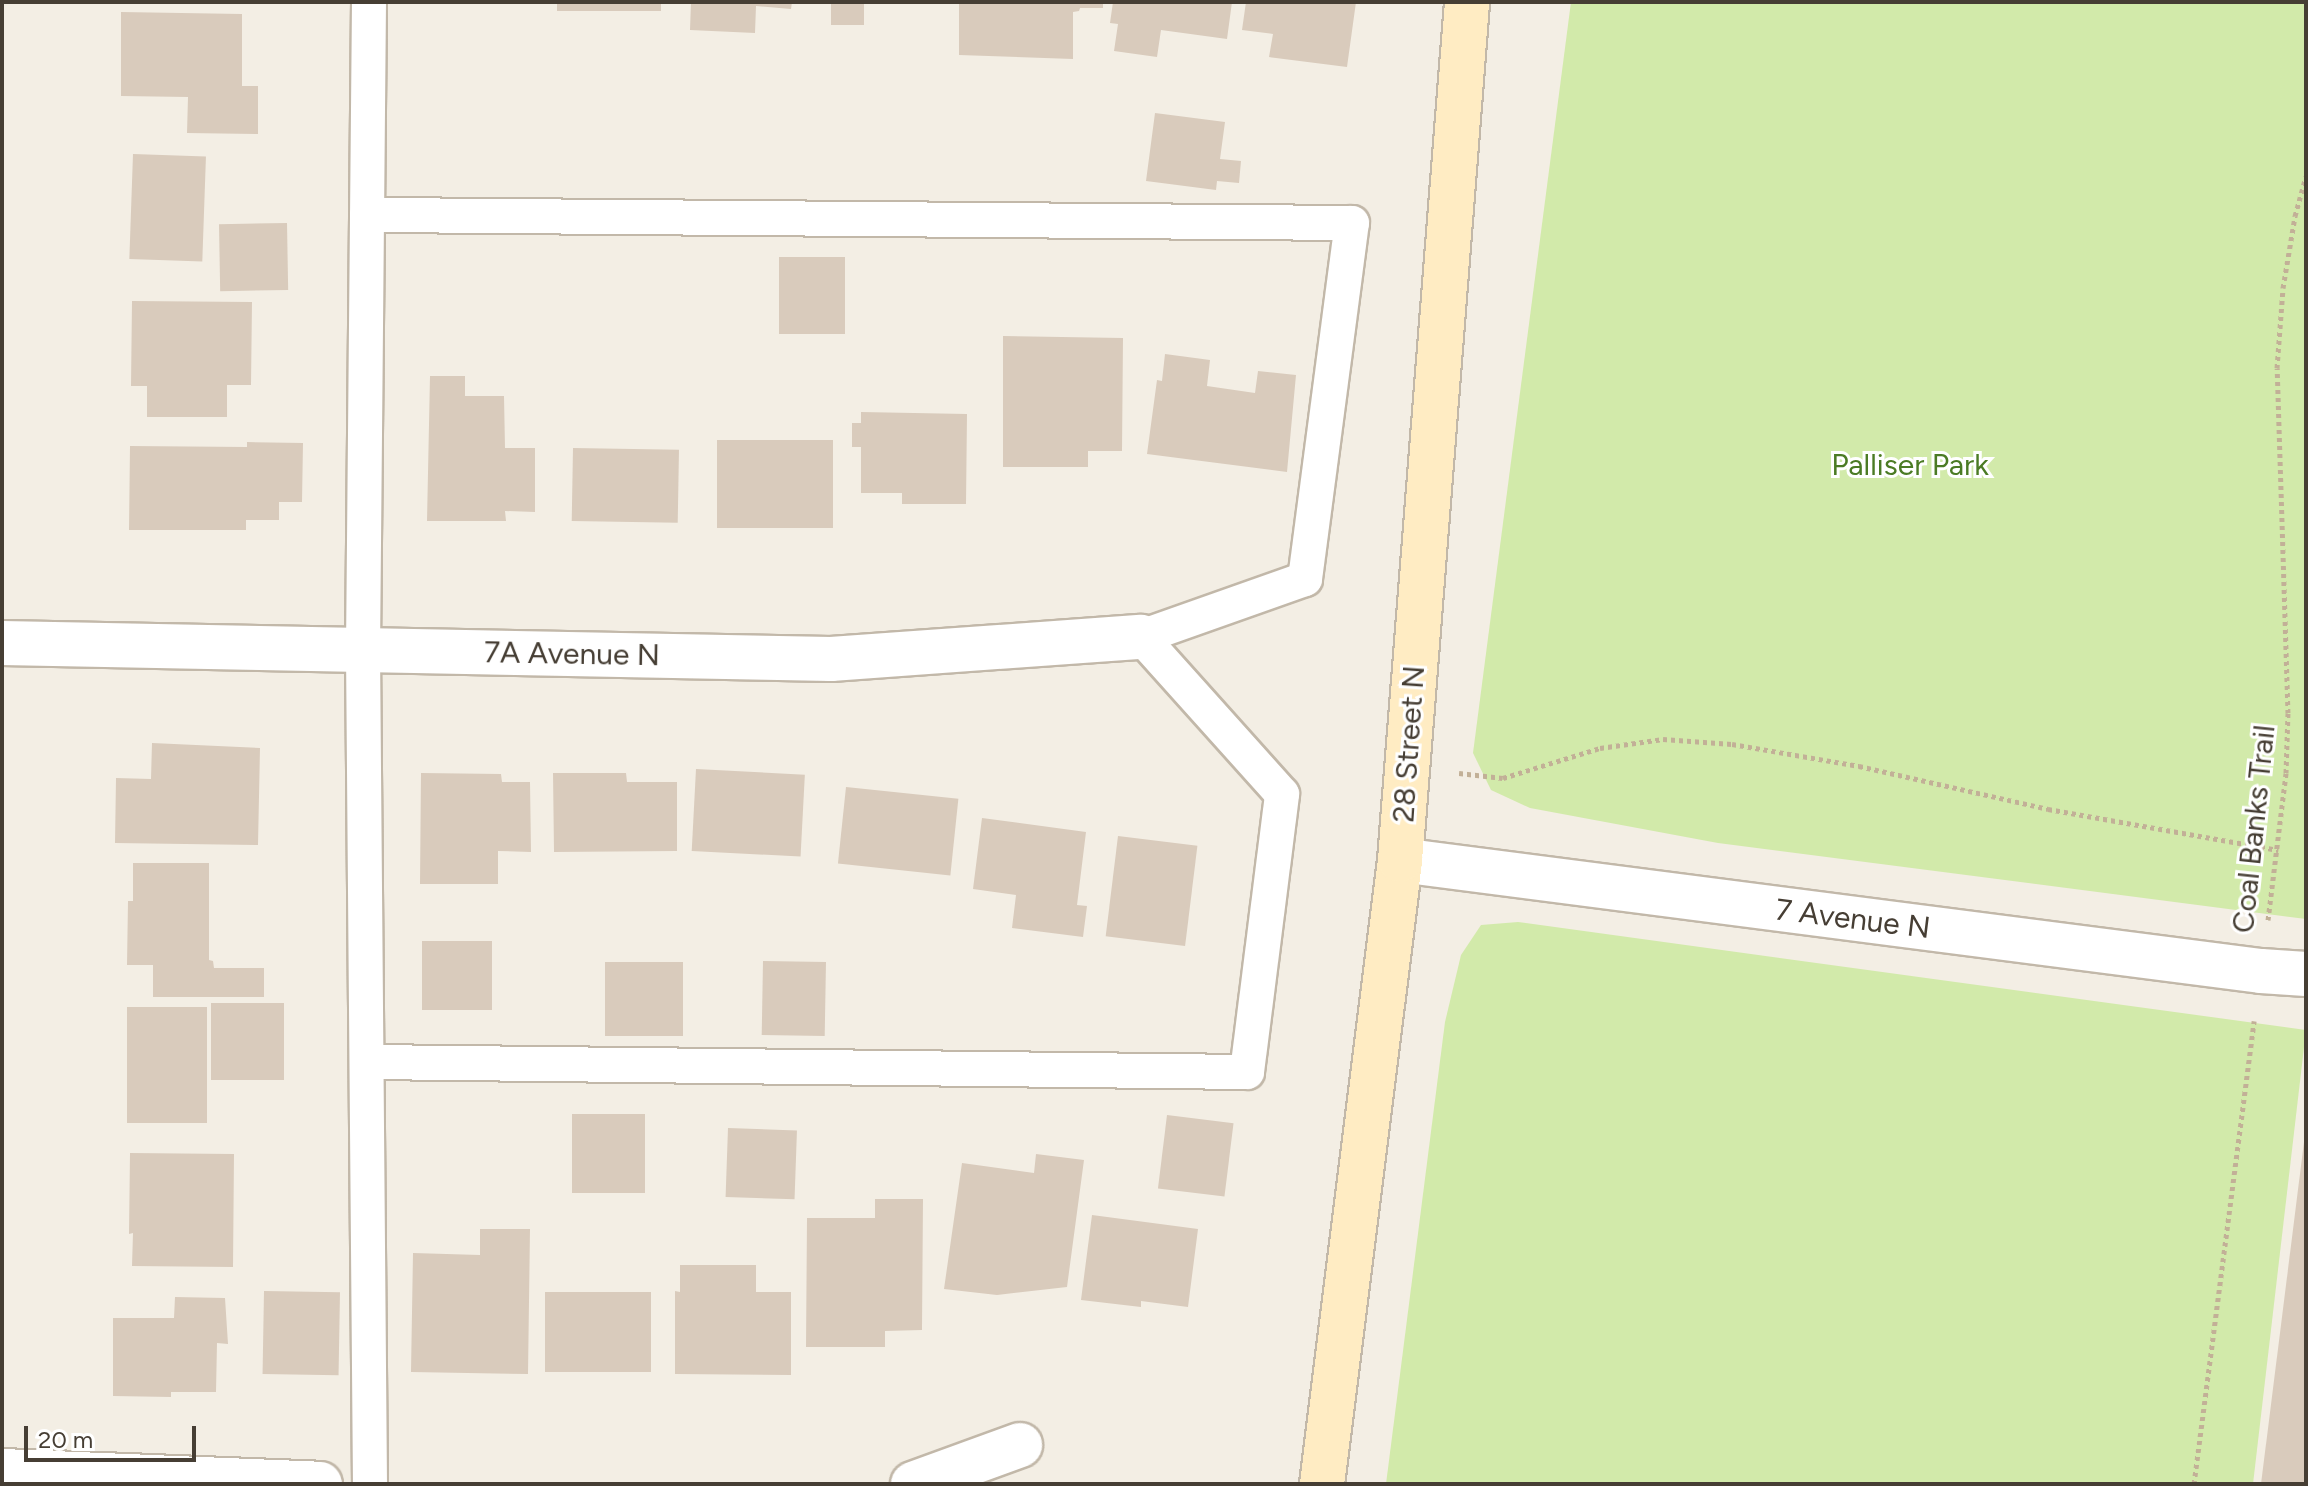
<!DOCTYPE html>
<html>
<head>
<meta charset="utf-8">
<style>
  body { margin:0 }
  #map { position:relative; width:2308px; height:1486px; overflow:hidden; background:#f3eee4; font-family:Figtree,sans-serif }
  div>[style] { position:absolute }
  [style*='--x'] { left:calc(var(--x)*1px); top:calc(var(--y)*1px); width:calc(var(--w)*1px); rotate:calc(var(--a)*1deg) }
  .green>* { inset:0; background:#d2eaaa }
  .building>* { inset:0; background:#d9cbbc; transform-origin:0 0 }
  .path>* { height:5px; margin-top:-2.5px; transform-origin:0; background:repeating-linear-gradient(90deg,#c2b097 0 4px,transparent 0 8px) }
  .roads { filter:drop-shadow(2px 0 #c2b8a9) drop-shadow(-2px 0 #c2b8a9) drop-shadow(0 2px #c2b8a9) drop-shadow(0 -2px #c2b8a9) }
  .lane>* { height:34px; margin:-17px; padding:0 17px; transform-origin:17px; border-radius:17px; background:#fff }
  .street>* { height:44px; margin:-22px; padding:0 22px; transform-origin:22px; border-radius:22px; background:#fff }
  .secondary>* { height:44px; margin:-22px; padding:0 22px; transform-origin:22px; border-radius:22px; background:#ffecc3 }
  span { translate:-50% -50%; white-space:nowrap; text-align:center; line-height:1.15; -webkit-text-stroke:6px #fff; paint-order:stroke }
  .park-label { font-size:30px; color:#4b7b24 }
  .street-label { font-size:30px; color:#463e34 }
  .frame { position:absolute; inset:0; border:4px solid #463e34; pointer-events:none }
  .scale { position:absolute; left:24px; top:1426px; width:172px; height:36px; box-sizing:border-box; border:4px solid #463e34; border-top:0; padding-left:10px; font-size:24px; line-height:28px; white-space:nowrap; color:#463e34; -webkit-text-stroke:6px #fff; paint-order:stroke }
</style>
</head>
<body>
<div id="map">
  <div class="green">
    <div style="clip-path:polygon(1571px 2px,2306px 2px,2306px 919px,1718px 843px,1530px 808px,1491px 790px,1473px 753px)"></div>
    <div style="clip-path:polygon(1518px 922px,2306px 1030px,2253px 1484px,1386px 1484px,1445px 1022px,1461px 955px,1481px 925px)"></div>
  </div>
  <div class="building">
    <div style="left:557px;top:2px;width:104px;height:9px"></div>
    <div style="clip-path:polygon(691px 2px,792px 2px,791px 9px,756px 6px,755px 33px,690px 30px)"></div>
    <div style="left:831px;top:2px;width:33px;height:23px"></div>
    <div style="clip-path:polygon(959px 2px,1103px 2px,1103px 8px,1080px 8px,1079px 11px,1073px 12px,1073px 59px,959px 55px)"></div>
    <div style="clip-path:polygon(1113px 2px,1232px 2px,1227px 39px,1161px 30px,1157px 57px,1114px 51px,1118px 24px,1110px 23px)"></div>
    <div style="clip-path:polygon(1246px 2px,1356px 2px,1347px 67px,1269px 57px,1273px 34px,1242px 30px)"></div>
    <div style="clip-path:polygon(121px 12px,242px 14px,242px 86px,258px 86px,258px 134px,187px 133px,188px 97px,121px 96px)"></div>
    <div style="clip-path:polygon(1155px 113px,1225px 122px,1220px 159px,1241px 161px,1239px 183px,1217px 181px,1216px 190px,1146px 181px)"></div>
    <div style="left:133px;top:154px;width:73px;height:105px;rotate:2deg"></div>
    <div style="left:287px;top:223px;width:67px;height:68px;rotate:89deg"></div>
    <div style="left:779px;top:257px;width:66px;height:77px"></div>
    <div style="clip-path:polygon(132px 301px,252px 302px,251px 385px,227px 385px,227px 417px,147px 417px,147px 386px,131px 386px)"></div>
    <div style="clip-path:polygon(1003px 336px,1123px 338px,1122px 451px,1088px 451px,1088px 467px,1003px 467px)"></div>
    <div style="clip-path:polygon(1165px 354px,1210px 360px,1207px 386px,1255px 393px,1258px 371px,1296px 375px,1287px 472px,1147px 454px,1157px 380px,1162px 381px)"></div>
    <div style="clip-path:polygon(430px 376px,465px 376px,465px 396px,504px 396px,505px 448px,535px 448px,535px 512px,505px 511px,506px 521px,427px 521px)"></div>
    <div style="clip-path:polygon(861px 412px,967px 414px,966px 504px,902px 504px,902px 493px,861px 493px,861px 447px,852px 447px,852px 423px,861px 423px)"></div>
    <div style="left:717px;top:440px;width:116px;height:88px"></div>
    <div style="clip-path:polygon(247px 442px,303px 443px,302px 502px,279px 502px,279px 520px,246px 520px,246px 530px,129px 530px,130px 446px,247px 447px)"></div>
    <div style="left:573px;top:448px;width:106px;height:73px;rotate:1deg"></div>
    <div style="clip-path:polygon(152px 743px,260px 748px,258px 845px,115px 843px,116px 778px,151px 779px)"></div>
    <div style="left:696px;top:769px;width:109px;height:82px;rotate:3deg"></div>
    <div style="clip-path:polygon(421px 773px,501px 774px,502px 782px,530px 782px,531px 852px,498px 851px,498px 884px,420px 884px)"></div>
    <div style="clip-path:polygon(553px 773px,626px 773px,627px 782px,677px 782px,677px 851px,554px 852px)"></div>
    <div style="left:846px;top:787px;width:113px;height:77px;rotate:6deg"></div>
    <div style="clip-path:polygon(982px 818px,1086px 832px,1077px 905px,1087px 906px,1083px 937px,1012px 928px,1016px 895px,973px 889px)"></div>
    <div style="left:1118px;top:836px;width:80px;height:101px;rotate:7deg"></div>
    <div style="clip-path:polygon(133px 863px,209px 863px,209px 960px,213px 961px,214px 968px,264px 968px,264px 997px,153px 997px,153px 965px,127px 965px,128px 901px,133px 901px)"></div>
    <div style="left:422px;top:941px;width:70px;height:69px"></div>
    <div style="left:763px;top:961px;width:63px;height:74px;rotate:1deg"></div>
    <div style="left:605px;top:962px;width:78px;height:74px"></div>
    <div style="left:211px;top:1003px;width:73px;height:77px"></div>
    <div style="left:127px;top:1007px;width:80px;height:116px"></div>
    <div style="left:572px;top:1114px;width:73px;height:79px"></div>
    <div style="left:1167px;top:1115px;width:67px;height:74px;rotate:7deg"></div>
    <div style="left:728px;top:1128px;width:69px;height:69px;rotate:2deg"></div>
    <div style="clip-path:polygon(2304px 1142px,2306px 1484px,2261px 1484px)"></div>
    <div style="clip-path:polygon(130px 1153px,234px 1154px,233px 1267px,132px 1266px,133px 1233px,129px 1234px)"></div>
    <div style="clip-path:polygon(1036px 1154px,1084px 1160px,1067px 1287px,997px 1295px,944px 1289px,962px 1163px,1034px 1173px)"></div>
    <div style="clip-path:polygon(875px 1199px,923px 1199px,922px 1330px,885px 1331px,885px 1347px,806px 1347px,807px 1218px,875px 1218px)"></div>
    <div style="clip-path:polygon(1092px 1215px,1198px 1229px,1188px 1307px,1141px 1301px,1141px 1307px,1081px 1300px)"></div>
    <div style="clip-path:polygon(480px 1229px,530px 1229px,528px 1374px,411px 1372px,413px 1253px,480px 1255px)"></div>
    <div style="clip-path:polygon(680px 1265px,756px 1265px,756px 1292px,791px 1292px,791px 1375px,675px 1374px,675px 1291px,680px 1292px)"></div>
    <div style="left:264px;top:1291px;width:76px;height:83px;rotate:1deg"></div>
    <div style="left:545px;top:1292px;width:106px;height:80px"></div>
    <div style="clip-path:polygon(175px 1297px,225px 1298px,228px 1344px,217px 1343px,216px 1392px,171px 1392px,171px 1397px,113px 1396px,113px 1318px,174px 1318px)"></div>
  </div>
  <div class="path">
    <div style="--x:1459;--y:773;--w:44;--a:6.5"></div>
    <div style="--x:1503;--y:778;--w:102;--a:-17.2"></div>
    <div style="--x:1600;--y:748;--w:64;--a:-8.1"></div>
    <div style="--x:1663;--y:739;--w:69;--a:4.1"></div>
    <div style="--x:1732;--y:744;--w:129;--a:9.8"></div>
    <div style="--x:1859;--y:766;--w:194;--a:12.8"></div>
    <div style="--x:2048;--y:809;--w:234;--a:10.1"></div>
    <div style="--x:2268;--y:920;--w:148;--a:-83"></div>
    <div style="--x:2286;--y:773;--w:60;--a:-88.1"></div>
    <div style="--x:2288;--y:713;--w:345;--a:-91.8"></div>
    <div style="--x:2277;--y:368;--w:80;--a:-85.7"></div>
    <div style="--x:2283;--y:288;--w:73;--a:-80.5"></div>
    <div style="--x:2295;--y:216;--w:41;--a:-74.6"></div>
    <div style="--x:2194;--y:1484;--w:467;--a:-82.6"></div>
  </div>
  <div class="roads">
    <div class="lane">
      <div style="--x:369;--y:2;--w:648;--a:90.53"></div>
      <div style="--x:363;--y:650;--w:834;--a:89.52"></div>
      <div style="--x:367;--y:1062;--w:880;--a:0.65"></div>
      <div style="--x:1247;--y:1072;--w:280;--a:-82.8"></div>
      <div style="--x:1282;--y:794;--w:211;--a:-131.9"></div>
      <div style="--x:1141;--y:637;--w:174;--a:-19.5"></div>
      <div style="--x:1305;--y:579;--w:359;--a:-82.5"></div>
      <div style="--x:1352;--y:223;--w:985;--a:-179.53"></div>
    </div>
    <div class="street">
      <div style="--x:2;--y:643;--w:829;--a:1.11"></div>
      <div style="--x:831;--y:659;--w:311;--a:-4.1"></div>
      <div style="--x:1400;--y:860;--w:868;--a:7.35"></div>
      <div style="--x:2261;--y:971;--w:45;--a:3.8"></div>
      <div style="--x:2;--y:1471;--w:318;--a:2.3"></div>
      <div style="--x:913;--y:1484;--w:114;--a:-20"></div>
    </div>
    <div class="secondary">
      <div style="--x:1322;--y:1484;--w:629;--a:-82.87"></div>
      <div style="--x:1400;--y:860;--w:861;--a:-85.53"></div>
    </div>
  </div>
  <div class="park-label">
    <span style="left:1910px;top:465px">Palliser Park</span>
  </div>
  <div class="street-label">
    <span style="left:572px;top:654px;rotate:1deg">7A Avenue N</span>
    <span style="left:1409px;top:744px;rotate:-86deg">28 Street N</span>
    <span style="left:2254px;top:829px;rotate:-84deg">Coal Banks Trail</span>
    <span style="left:1853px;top:919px;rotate:7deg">7 Avenue N</span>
  </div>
  <div class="frame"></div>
  <div class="scale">20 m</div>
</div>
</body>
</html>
